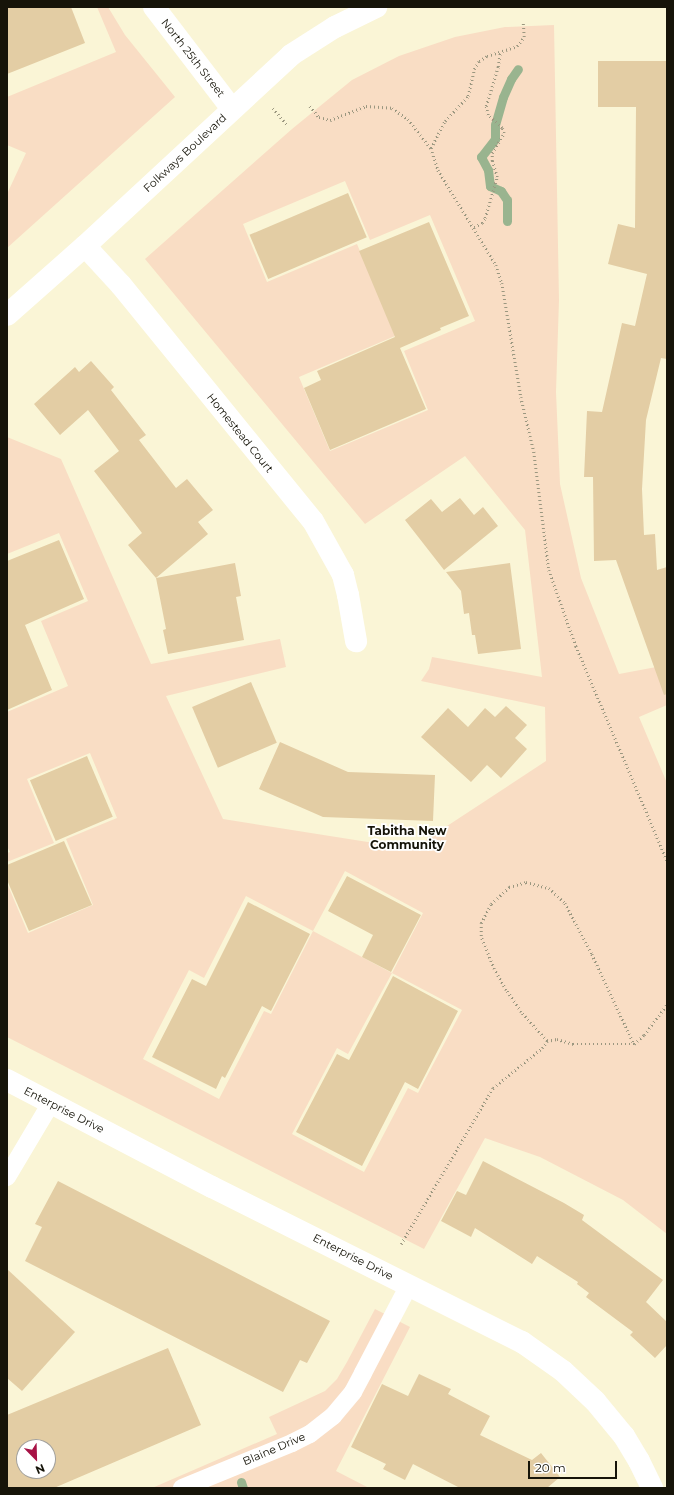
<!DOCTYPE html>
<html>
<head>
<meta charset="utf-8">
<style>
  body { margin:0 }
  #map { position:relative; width:674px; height:1495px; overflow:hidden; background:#faf5d6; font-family:Montserrat,sans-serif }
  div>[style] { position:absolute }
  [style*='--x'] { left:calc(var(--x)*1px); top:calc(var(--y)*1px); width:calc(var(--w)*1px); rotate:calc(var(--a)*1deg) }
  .green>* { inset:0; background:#f9ddc4 }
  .stream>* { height:9px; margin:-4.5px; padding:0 4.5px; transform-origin:4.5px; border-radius:4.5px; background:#99b48f }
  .building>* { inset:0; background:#e3cda4; transform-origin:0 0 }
  .path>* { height:2.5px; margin-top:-1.25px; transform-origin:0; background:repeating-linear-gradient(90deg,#9b9780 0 1px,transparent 0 4px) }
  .service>* { height:18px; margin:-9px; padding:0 9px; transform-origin:9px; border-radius:9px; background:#fff }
  .minor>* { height:22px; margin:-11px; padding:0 11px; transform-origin:11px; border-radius:11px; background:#fff }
  .tertiary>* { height:22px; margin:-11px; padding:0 11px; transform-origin:11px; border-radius:11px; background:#fff }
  span { translate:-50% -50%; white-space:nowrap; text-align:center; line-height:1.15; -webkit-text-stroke:3.5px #fff; paint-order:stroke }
  .street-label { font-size:11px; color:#161409 }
  .neighbourhood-label { font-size:12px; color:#161409; font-weight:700 }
  .frame { position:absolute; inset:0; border:8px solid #161409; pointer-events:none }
  .north { position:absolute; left:16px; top:1439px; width:40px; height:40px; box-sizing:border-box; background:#fff; border:1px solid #a2a19d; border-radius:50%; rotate:157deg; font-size:11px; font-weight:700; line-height:16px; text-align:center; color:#161409 }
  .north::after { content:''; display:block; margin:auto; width:14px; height:18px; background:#a71246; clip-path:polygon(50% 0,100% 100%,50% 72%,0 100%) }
  .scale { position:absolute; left:528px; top:1461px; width:89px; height:18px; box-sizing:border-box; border:2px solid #161409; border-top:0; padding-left:5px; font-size:12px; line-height:14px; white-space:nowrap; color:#161409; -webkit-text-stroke:3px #fff; paint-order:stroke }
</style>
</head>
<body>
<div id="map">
  <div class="green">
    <div style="clip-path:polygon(97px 7px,108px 7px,125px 35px,175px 97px,7px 248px,7px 194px,26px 153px,7px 145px,7px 97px,116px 52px)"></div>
    <div style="clip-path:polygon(evenodd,554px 25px,559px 300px,556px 392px,560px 484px,581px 578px,619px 674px,667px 665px,667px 705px,639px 717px,667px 783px,667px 1234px,623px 1200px,540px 1157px,485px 1138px,424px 1249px,7px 1037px,7px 883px,28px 933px,93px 905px,66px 839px,117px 818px,90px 753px,27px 779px,54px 843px,7px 862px,7px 853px,10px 852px,7px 846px,7px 712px,68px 686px,41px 621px,88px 601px,59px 533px,7px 554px,7px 437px,61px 459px,151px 664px,280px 639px,286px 667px,166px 696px,223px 819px,412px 849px,546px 761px,545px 707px,421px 681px,429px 669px,432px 657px,542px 677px,525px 530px,465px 456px,365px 524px,145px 259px,292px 129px,352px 80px,399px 56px,455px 37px,505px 27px,554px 25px,345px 181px,370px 240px,430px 215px,475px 321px,404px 351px,428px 410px,330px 451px,299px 377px,395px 336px,357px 244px,267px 282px,243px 224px,345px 181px,554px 25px,345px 871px,423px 913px,392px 973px,313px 931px,345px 871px,554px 25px,246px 896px,313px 931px,271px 1014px,264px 1011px,219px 1099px,143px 1059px,189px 970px,204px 978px,246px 896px,554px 25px,392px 973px,462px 1010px,418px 1093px,408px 1088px,364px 1172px,292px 1134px,337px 1048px,348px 1054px,392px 973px)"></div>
    <div style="clip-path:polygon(375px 1309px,410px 1327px,336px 1471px,369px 1488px,152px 1488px,277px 1434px,269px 1417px,325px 1391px,337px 1379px,347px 1362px)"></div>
  </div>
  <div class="stream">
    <div style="--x:507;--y:221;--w:21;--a:-90"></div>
    <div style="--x:507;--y:200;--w:11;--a:-124"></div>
    <div style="--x:501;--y:191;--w:12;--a:-156"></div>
    <div style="--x:490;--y:186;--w:16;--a:-97"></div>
    <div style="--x:488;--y:170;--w:15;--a:-118"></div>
    <div style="--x:481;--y:157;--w:23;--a:-52"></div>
    <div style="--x:495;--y:139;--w:14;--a:-90"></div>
    <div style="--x:495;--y:125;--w:29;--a:-74"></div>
    <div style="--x:503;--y:97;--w:20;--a:-66"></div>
    <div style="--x:511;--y:79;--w:12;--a:-55"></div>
    <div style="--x:241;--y:1482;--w:6;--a:72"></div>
  </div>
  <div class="building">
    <div style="clip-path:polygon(7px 7px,71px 7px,85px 43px,7px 74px)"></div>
    <div style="clip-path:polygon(598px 61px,667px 61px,667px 359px,661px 358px,646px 420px,642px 489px,644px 535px,655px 534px,657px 570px,667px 567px,667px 694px,664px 695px,616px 560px,594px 561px,593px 477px,584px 477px,587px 411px,602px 412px,622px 323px,635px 326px,647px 274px,608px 264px,618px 224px,635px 228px,636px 107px,598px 107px)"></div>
    <div style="left:348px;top:193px;width:48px;height:107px;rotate:67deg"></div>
    <div style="clip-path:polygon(429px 222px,469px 316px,440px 328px,441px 330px,400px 348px,426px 409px,330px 450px,304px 388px,321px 380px,317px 371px,395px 337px,359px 251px)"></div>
    <div style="clip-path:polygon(91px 361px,114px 387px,111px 390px,146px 435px,139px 440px,176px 488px,187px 479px,213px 510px,198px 522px,208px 534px,156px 578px,128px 545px,142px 533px,94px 471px,119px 451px,88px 410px,60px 435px,34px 404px,75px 367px,79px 372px)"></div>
    <div style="clip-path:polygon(460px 498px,474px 515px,483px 507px,498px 526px,444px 570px,405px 520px,431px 499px,442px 512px)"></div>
    <div style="clip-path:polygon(59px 540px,84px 599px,25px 625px,52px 690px,7px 710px,7px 561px)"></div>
    <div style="clip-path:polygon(235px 563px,241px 596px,236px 597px,244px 640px,168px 654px,163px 630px,166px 629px,156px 578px)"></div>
    <div style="clip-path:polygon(510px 563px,521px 649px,478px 654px,475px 635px,472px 635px,469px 613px,464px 614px,461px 591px,446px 572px)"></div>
    <div style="left:251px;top:682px;width:66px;height:64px;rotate:67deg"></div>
    <div style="clip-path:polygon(506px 706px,527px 725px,515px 738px,527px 749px,501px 778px,487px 765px,471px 782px,421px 737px,448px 708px,468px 727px,485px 708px,495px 717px)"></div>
    <div style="clip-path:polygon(280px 742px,348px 772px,435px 775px,433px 821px,323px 817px,259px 789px)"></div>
    <div style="left:87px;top:756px;width:66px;height:62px;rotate:67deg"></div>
    <div style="clip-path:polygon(64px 841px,92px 905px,29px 931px,7px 880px,7px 865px)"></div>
    <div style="clip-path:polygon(347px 876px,421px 915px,391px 972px,362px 957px,373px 935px,328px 911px)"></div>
    <div style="clip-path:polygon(248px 902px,310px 934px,271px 1011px,262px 1006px,225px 1078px,222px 1076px,216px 1089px,152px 1057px,192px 979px,206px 986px)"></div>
    <div style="clip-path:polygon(393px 976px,458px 1011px,418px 1089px,405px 1082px,362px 1166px,296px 1132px,337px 1054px,349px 1060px)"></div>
    <div style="clip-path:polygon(483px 1161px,564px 1203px,584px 1215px,582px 1220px,663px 1280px,646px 1302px,667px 1322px,667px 1345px,655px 1358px,630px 1335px,633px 1332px,586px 1297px,589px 1293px,577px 1284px,578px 1282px,537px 1256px,532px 1264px,475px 1228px,471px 1237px,441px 1221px,457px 1191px,466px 1195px)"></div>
    <div style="clip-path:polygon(58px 1181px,330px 1321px,307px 1363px,300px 1360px,283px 1392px,25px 1261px,42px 1227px,35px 1224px)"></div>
    <div style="clip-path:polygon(7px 1269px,75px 1332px,22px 1391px,7px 1378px)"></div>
    <div style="clip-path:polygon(evenodd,168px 1348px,201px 1425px,54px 1488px,7px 1488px,7px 1415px,168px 1348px,24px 1447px,48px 1447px,48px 1471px,24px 1471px,24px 1447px)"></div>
    <div style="clip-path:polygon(419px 1374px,451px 1389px,448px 1394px,490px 1416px,480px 1435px,532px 1460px,541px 1453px,560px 1477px,547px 1488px,460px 1488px,413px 1464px,405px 1480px,383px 1469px,386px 1464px,351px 1447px,382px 1384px,408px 1396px)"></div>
  </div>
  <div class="path">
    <div style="--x:310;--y:106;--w:14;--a:51"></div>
    <div style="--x:319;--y:117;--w:11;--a:15"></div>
    <div style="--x:330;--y:120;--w:39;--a:-21"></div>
    <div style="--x:366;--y:106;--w:26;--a:4"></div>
    <div style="--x:392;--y:108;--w:19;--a:35"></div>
    <div style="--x:408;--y:119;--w:37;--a:52"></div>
    <div style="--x:431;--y:148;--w:23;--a:72"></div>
    <div style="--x:438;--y:170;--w:111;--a:58.6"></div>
    <div style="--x:496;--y:265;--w:19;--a:72"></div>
    <div style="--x:502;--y:283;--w:116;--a:80.5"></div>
    <div style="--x:521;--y:397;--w:57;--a:76.7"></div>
    <div style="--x:534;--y:452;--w:119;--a:82.8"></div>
    <div style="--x:549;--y:570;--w:81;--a:70.4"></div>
    <div style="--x:576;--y:646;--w:233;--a:67"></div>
    <div style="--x:273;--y:108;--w:23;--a:50"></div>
    <div style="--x:431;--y:148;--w:30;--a:-63"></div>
    <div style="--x:445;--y:121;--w:34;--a:-47"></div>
    <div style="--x:468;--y:96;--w:28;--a:-77"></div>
    <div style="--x:474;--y:69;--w:9;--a:-58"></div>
    <div style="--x:479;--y:61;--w:9;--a:-32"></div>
    <div style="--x:487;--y:56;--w:32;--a:-18"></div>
    <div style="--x:517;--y:46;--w:11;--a:-52"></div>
    <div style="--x:524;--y:37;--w:15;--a:-94"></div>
    <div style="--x:474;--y:227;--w:9;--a:-27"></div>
    <div style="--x:482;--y:223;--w:6;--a:-59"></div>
    <div style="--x:485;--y:218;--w:43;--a:-73.7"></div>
    <div style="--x:497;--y:177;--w:17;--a:-107"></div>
    <div style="--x:492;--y:161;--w:8;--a:-90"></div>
    <div style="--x:492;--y:153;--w:23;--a:-59"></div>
    <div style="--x:504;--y:133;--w:5;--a:-112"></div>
    <div style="--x:502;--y:128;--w:19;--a:-137"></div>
    <div style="--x:488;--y:115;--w:9;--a:-103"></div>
    <div style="--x:486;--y:106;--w:41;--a:-72.9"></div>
    <div style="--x:498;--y:67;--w:15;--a:-82"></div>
    <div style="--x:547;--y:1041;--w:39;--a:-132"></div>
    <div style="--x:521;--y:1012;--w:27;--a:-124"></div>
    <div style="--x:506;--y:990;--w:24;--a:-120"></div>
    <div style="--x:494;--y:969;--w:35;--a:-112"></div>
    <div style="--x:481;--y:936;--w:13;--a:-90"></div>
    <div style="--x:481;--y:923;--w:21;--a:-62"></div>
    <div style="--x:491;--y:904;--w:25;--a:-43"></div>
    <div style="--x:509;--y:887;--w:18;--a:-16"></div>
    <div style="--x:526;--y:882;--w:24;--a:15"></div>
    <div style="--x:549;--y:888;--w:22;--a:43"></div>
    <div style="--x:565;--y:903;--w:58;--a:62.1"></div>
    <div style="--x:592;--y:954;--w:99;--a:65"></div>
    <div style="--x:401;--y:1244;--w:181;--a:-59.5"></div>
    <div style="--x:493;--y:1088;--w:63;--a:-39.2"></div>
    <div style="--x:542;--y:1048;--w:9;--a:-54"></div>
    <div style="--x:547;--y:1041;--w:10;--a:-11"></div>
    <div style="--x:557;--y:1039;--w:17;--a:17"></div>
    <div style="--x:573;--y:1044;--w:61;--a:0"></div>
    <div style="--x:634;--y:1044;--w:13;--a:-42"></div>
    <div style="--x:644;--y:1035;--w:39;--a:-53"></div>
  </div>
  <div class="service">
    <div style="--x:7;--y:1177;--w:86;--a:-59.3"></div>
    <div style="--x:182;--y:1488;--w:119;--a:-22.2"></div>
    <div style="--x:292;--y:1443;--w:20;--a:-27"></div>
    <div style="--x:310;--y:1434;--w:29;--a:-38"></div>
    <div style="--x:333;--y:1416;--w:31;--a:-50"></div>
    <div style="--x:353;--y:1392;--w:21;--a:-62"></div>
    <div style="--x:363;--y:1373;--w:99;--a:-62.4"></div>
  </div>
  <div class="minor">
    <div style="--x:154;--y:7;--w:128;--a:52.6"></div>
    <div style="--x:85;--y:246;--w:53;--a:47.3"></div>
    <div style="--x:121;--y:285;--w:304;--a:50.9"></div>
    <div style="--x:313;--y:521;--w:62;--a:60.9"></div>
    <div style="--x:343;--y:575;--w:21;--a:76"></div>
    <div style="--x:348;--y:595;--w:47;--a:80.1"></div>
    <div style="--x:7;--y:1080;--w:231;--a:27.6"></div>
    <div style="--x:212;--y:1187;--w:347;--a:26.6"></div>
    <div style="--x:522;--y:1342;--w:50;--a:35.3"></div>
    <div style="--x:563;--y:1371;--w:44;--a:43.2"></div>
    <div style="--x:595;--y:1401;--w:45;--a:50.4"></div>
    <div style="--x:624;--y:1436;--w:29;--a:59"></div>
    <div style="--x:639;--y:1461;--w:30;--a:64"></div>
  </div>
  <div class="tertiary">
    <div style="--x:7;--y:315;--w:104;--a:-41.5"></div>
    <div style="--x:85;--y:246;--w:281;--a:-42.8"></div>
    <div style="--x:291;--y:55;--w:52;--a:-32.5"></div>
    <div style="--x:335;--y:27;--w:46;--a:-26"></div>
  </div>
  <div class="street-label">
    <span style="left:193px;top:58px;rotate:52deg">North 25th Street</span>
    <span style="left:185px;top:153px;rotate:-43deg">Folkways Boulevard</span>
    <span style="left:240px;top:433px;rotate:51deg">Homestead Court</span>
    <span style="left:64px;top:1110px;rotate:27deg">Enterprise Drive</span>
    <span style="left:353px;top:1257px;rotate:27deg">Enterprise Drive</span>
    <span style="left:274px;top:1449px;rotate:-23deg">Blaine Drive</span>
  </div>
  <div class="neighbourhood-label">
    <span style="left:407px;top:838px">Tabitha New<br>Community</span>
  </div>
  <div class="frame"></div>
  <div class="north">N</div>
  <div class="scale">20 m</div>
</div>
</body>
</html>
